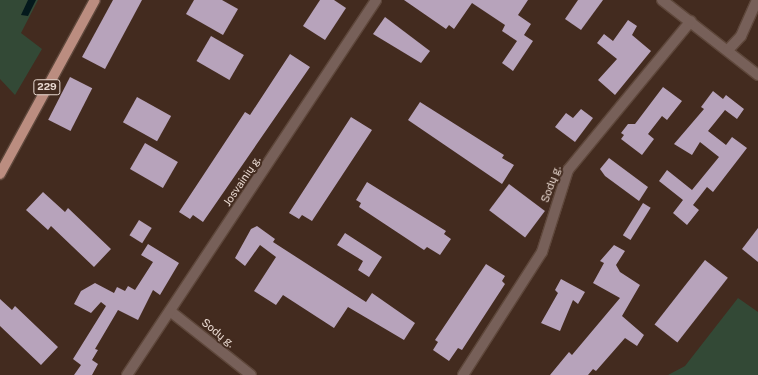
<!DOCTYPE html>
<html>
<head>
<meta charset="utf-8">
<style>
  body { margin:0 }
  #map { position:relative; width:758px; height:375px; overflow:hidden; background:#432b1f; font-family:"Public Sans",sans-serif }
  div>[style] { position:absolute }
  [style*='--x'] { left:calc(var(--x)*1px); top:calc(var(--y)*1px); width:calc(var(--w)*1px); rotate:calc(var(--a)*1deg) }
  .green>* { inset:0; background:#334936 }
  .water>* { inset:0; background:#04191c }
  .building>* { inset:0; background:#b7a3bb; transform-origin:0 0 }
  .roads { filter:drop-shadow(1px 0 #5e473b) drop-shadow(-1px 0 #5e473b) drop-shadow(0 1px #5e473b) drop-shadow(0 -1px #5e473b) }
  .minor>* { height:10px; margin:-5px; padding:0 5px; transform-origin:5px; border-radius:5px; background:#776059 }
  .major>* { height:10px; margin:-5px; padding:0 5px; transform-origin:5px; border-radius:5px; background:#bb8d80 }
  span { translate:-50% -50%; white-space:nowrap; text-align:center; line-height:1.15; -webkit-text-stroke:4px #432b1f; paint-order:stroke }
  .shield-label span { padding:1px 3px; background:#432b1f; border:1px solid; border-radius:3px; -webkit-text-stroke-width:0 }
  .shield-label { font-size:10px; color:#e9d9d1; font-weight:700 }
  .street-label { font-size:11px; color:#e9d9d1 }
</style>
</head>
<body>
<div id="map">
  <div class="green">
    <div style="clip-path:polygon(0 0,38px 0,21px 33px,42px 49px,15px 95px,0 79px)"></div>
    <div style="clip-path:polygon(738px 298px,758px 312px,758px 375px,668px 375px,685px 366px)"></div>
  </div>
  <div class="water">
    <div style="clip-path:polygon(28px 0,36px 0,28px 16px,21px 15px)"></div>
  </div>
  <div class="building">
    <div style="clip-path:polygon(113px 0,142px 0,105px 69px,82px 57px)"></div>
    <div style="clip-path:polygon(194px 0,222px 0,238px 9px,223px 35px,186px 14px)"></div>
    <div style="clip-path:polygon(320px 0,334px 0,346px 8px,325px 40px,303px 26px)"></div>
    <div style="clip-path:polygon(404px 0,528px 0,518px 15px,531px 24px,524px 35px,533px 41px,513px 71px,502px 63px,517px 41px,502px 31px,505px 25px,472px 3px,454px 29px,449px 25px,446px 29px)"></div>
    <div style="clip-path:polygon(578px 0,603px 0,581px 30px,565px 19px)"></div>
    <div style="clip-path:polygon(385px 17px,430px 51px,421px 63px,373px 34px)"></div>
    <div style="clip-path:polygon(628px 20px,637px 26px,632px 35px,651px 51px,615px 95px,598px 80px,617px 59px,597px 43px,604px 34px,613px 41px)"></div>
    <div style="left:211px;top:36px;width:38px;height:29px;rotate:30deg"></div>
    <div style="clip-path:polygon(290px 54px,310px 67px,203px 222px,193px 215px,190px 219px,179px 212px,245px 112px,250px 115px)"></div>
    <div style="left:70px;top:77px;width:25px;height:48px;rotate:27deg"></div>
    <div style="clip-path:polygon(663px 87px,682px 101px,667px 120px,662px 116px,648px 134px,654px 139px,642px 155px,621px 139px,624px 135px,621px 133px,628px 124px,635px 124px)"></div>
    <div style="clip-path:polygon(713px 91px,723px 99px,726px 95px,744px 109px,737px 119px,725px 110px,708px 131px,726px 145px,732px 137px,747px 148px,713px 192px,707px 187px,693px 205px,699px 210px,687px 225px,673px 213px,683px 200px,659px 181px,667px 170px,692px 190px,719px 157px,700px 142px,692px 155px,674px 144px,704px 109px,701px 107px)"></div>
    <div style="left:137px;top:97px;width:39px;height:29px;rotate:29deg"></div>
    <div style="clip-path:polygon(420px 102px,504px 155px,502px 158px,514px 165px,502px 184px,408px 120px)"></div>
    <div style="clip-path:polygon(581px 109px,593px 118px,575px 142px,555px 127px,566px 113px,573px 118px)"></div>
    <div style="clip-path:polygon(351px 117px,372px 130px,312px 221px,302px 215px,299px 219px,289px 213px)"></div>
    <div style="left:145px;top:143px;width:38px;height:30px;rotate:30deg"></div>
    <div style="clip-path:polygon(609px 158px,648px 187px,639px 201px,605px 176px,600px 169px)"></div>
    <div style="clip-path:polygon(367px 182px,446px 231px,444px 234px,451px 239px,440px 255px,427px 247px,424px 250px,359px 207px,361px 203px,356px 200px)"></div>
    <div style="left:509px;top:184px;width:45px;height:33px;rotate:37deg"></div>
    <div style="clip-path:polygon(43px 192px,65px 212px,68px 208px,111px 249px,94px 267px,51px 226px,48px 230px,26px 210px)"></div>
    <div style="left:643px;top:203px;width:9px;height:38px;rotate:32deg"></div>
    <div style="left:139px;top:220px;width:15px;height:18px;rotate:32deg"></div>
    <div style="clip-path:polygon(257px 226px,275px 239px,273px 242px,366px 302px,372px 293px,415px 323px,404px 340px,348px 307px,334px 328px,283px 295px,276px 305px,254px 291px,276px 257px,260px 245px,245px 266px,235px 258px,251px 229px)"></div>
    <div style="clip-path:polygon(758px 228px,758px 262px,742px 249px)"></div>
    <div style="clip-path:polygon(345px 233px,382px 257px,369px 277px,358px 270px,363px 261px,337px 245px)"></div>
    <div style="clip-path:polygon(148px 244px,179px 263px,160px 295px,153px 290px,138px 320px,118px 310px,95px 349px,98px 350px,92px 360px,98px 364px,92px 375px,74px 375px,81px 365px,73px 359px,106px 306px,101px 302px,91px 313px,74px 304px,81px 291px,95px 283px,114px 293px,117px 287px,125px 291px,128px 286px,135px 290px,153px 262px,141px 255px)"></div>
    <div style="clip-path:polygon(614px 245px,625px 251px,616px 265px,620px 272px,640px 285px,622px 316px,644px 335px,637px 346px,625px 338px,596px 371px,593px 369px,588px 375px,550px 375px,569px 352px,572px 355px,620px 298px,593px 283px,604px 263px,600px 261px)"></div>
    <div style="left:705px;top:260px;width:29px;height:82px;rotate:38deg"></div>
    <div style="clip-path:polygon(486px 264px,505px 276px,502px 281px,505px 284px,462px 350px,458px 348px,449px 361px,433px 350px,438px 342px,435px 340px)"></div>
    <div style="clip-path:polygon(561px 279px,585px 292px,578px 304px,573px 300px,560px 331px,541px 323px,558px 293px,555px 290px)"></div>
    <div style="clip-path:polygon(0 299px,12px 310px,15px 306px,58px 347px,41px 365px,0 326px)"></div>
  </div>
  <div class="roads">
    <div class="minor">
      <div style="--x:662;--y:0;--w:122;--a:38"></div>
      <div style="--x:728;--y:50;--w:19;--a:-47"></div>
      <div style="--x:741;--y:36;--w:39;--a:-66"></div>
      <div style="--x:170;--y:311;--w:103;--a:38.3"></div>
      <div style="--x:127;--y:375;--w:450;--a:-56.4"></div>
      <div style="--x:463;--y:375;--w:146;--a:-57.3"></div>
      <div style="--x:542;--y:252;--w:86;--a:-72.4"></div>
      <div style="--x:568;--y:170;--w:193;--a:-50.5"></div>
    </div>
    <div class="major">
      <div style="--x:0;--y:174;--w:198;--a:-61.4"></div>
    </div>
  </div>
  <div class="shield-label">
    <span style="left:47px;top:87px">229</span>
  </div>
  <div class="street-label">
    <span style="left:242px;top:181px;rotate:-56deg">Josvainių g.</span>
    <span style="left:551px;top:184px;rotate:-70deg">Sodų g.</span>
    <span style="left:218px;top:333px;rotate:39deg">Sodų g.</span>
  </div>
</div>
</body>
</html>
